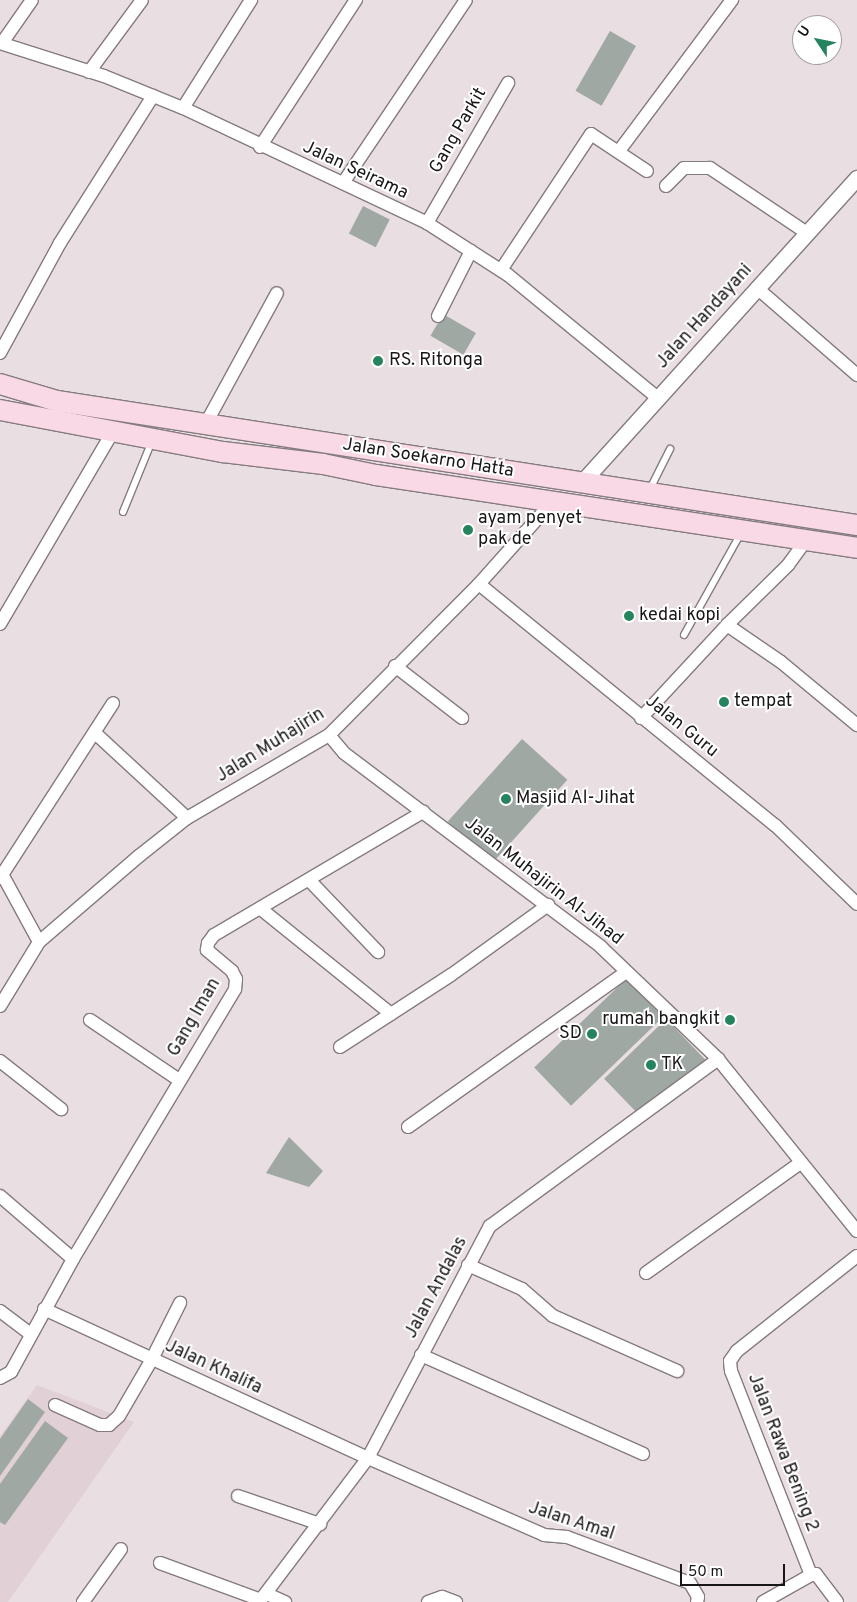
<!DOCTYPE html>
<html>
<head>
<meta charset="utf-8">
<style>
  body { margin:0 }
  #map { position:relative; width:857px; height:1602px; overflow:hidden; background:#e9dee2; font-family:Overpass,sans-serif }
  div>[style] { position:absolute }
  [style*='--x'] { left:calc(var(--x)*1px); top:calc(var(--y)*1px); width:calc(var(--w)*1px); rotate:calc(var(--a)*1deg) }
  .built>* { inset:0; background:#e2d0d7 }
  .building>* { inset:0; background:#9fa8a3; transform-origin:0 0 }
  .roads { filter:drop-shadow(1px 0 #857b7f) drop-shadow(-1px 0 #857b7f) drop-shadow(0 1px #857b7f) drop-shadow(0 -1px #857b7f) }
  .service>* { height:6px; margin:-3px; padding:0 3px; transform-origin:3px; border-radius:3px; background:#fff }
  .minor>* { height:12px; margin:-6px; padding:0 6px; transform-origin:6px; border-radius:6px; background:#fff }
  .tertiary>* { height:15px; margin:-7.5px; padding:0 7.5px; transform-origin:7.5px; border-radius:7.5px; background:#fff }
  .primary>* { height:20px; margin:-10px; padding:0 10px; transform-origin:10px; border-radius:10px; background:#fad9e6 }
  .dots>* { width:14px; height:14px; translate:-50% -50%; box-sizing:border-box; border:2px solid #fff; border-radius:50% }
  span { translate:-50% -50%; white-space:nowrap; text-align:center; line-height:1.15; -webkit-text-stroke:4px #fff; paint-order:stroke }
  .street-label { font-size:18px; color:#191617 }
  .poi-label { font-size:18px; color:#191617 }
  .left { translate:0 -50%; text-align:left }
  .right { translate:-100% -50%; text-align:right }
  .north { position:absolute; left:792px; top:15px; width:50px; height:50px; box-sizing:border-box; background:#fff; border:1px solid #a3a2a2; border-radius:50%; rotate:304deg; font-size:14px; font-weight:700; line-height:20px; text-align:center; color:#191617 }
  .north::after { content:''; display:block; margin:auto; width:18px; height:22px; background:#25845d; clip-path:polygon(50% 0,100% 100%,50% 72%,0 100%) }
  .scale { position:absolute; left:680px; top:1564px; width:105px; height:22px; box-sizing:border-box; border:2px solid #191617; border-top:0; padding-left:6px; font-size:15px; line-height:18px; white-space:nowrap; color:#191617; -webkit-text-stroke:4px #fff; paint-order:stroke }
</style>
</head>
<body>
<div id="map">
  <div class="built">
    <div style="clip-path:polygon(37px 1385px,134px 1422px,8px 1602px,0 1602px,0 1436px)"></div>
  </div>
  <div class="building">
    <div style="left:610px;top:31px;width:30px;height:69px;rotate:30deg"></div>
    <div style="left:363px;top:206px;width:30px;height:31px;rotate:27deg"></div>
    <div style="left:443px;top:314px;width:38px;height:25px;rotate:30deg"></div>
    <div style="left:522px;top:739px;width:61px;height:111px;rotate:42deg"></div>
    <div style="left:627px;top:978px;width:53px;height:129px;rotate:46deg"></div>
    <div style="left:666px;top:1019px;width:58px;height:86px;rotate:46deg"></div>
    <div style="clip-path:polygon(289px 1137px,323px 1171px,309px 1187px,266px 1173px)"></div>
    <div style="clip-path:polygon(28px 1399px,45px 1412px,0 1476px,0 1439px)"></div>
    <div style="clip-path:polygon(45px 1421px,68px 1438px,5px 1525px,0 1522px,0 1484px)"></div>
  </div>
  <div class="roads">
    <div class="service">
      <div style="--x:650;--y:489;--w:45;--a:-63.4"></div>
      <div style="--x:123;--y:512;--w:77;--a:-67.8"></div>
      <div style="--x:684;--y:635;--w:117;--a:-60.8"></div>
    </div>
    <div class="minor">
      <div style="--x:0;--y:43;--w:109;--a:17.6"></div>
      <div style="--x:104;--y:76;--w:85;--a:22.1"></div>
      <div style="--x:183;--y:108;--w:270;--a:25.2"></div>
      <div style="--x:427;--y:223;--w:96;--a:32.7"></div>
      <div style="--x:508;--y:275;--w:194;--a:39.4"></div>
      <div style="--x:2;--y:43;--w:52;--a:-55.1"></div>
      <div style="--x:89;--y:72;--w:89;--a:-53.6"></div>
      <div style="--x:183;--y:108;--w:128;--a:-57.8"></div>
      <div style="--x:260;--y:147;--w:176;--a:-56.9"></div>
      <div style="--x:619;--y:151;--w:189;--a:-53.2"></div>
      <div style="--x:343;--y:183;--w:220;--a:-56.1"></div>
      <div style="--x:666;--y:186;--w:25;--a:-45"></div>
      <div style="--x:684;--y:168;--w:26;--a:0"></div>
      <div style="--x:710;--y:168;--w:117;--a:33.8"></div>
      <div style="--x:427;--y:223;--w:162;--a:-59.9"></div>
      <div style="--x:501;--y:270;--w:163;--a:-56.5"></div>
      <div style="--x:591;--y:134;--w:67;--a:33.5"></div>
      <div style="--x:757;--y:288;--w:133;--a:41"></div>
      <div style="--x:438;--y:316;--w:73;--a:-63.1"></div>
      <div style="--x:0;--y:353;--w:125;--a:-61.4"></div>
      <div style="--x:60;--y:243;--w:174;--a:-57.7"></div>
      <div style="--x:205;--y:425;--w:150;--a:-61.4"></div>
      <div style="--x:479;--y:584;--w:382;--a:39.2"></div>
      <div style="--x:775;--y:825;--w:114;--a:43.9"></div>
      <div style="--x:0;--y:624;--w:221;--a:-59.6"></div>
      <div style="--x:727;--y:625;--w:65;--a:34.4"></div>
      <div style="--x:781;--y:662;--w:99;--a:39.7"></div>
      <div style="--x:395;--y:666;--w:85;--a:37.8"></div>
      <div style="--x:641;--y:718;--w:127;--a:-47.2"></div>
      <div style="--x:727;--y:625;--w:86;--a:-44.5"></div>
      <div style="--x:788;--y:565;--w:31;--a:-54"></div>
      <div style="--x:95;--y:733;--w:125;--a:42.7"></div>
      <div style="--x:329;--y:735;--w:23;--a:50"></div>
      <div style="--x:344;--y:753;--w:322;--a:37"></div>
      <div style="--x:601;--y:947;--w:162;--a:43.7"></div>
      <div style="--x:718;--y:1059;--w:221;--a:51.1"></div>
      <div style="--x:2;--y:874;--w:77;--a:61.4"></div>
      <div style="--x:0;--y:878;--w:208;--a:-57.1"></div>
      <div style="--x:309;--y:880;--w:100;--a:46.2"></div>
      <div style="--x:261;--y:909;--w:167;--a:38.9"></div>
      <div style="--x:0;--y:1006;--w:75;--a:-58.6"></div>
      <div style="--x:39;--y:942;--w:132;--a:-40.7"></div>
      <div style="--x:139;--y:856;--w:61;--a:-38.4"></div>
      <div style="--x:187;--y:818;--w:164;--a:-30.3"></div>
      <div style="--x:329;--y:735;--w:213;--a:-45.2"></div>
      <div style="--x:479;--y:584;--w:110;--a:-48.3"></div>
      <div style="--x:90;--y:1020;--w:107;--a:34"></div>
      <div style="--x:340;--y:1047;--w:132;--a:-33"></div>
      <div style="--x:451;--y:975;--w:120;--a:-35.8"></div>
      <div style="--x:0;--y:1061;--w:78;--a:38.2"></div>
      <div style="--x:408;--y:1127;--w:267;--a:-35.4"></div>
      <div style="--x:0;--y:1196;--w:96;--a:40.8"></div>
      <div style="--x:468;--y:1265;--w:59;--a:24"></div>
      <div style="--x:522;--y:1289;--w:41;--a:41.1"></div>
      <div style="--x:553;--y:1316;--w:136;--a:23.9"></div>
      <div style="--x:646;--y:1273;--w:189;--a:-35.5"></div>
      <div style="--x:44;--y:1309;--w:357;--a:24.7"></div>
      <div style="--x:368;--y:1458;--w:192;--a:23.6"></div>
      <div style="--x:544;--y:1535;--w:23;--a:5"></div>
      <div style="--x:567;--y:1537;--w:131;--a:20.5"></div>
      <div style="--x:690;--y:1583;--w:16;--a:60"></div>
      <div style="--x:698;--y:1597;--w:5;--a:101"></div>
      <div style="--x:0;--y:1311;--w:38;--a:37"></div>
      <div style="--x:421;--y:1355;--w:243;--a:24"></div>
      <div style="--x:0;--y:1378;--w:13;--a:-29"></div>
      <div style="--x:11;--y:1372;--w:129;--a:-61.2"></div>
      <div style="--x:73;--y:1259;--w:315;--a:-59"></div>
      <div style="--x:235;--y:989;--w:10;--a:-84"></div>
      <div style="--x:236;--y:979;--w:9;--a:-117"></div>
      <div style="--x:232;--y:971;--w:33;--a:-140"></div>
      <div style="--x:207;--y:950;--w:7;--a:-82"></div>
      <div style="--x:208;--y:943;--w:10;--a:-53"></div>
      <div style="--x:214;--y:935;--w:243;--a:-30.5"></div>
      <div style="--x:55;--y:1405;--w:49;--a:24"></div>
      <div style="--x:100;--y:1425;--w:9;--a:0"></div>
      <div style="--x:109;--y:1425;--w:13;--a:-42"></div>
      <div style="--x:119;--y:1416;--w:66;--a:-59.9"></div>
      <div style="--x:152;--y:1359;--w:63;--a:-63.4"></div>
      <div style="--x:238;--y:1496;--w:87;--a:18.9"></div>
      <div style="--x:160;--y:1563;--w:108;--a:20.1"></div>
      <div style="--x:811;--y:1575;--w:5;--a:-11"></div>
      <div style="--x:816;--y:1574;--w:35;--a:53"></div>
      <div style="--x:267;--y:1594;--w:20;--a:24"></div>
      <div style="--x:83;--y:1602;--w:65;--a:-54.4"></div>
      <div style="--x:259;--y:1602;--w:181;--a:-52.9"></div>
      <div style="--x:368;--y:1458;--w:262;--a:-62.3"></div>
      <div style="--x:490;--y:1226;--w:283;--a:-36.2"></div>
      <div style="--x:428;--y:1602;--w:15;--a:-20"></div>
      <div style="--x:442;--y:1597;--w:15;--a:20"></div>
      <div style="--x:763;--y:1602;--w:55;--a:-29.4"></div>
      <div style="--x:811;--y:1575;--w:219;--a:-111.4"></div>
      <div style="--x:731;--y:1371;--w:10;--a:-96"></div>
      <div style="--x:730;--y:1361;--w:12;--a:-55"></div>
      <div style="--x:737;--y:1351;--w:153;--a:-38.4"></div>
    </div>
    <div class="tertiary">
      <div style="--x:582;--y:482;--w:410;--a:-47.9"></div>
    </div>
    <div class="primary">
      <div style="--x:0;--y:384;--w:59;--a:16.6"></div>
      <div style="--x:57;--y:401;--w:810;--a:8.81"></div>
      <div style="--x:0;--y:410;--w:227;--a:10.7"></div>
      <div style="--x:223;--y:452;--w:101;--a:6.8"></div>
      <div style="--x:323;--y:464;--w:54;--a:11.7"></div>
      <div style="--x:376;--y:475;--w:487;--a:8.6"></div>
    </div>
  </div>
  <div class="dots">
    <div style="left:378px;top:361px;background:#25845d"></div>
    <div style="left:468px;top:530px;background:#25845d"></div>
    <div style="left:629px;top:616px;background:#25845d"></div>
    <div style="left:724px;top:702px;background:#25845d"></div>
    <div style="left:506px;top:799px;background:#25845d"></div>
    <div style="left:730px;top:1020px;background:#25845d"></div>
    <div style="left:592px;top:1034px;background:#25845d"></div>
    <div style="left:651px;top:1065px;background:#25845d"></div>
  </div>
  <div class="street-label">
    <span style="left:459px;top:131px;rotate:-60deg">Gang Parkit</span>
    <span style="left:355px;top:171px;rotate:25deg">Jalan Seirama</span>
    <span style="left:705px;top:317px;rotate:-48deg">Jalan Handayani</span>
    <span style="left:428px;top:459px;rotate:9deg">Jalan Soekarno Hatta</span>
    <span style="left:681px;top:727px;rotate:39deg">Jalan Guru</span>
    <span style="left:271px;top:746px;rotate:-32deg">Jalan Muhajirin</span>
    <span style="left:543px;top:882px;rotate:38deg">Jalan Muhajirin Al-Jihad</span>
    <span style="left:195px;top:1018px;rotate:-60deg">Gang Iman</span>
    <span style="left:437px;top:1288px;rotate:-62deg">Jalan Andalas</span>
    <span style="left:213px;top:1368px;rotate:25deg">Jalan Khalifa</span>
    <span style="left:782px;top:1453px;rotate:69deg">Jalan Rawa Bening 2</span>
    <span style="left:571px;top:1522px;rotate:18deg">Jalan Amal</span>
  </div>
  <div class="poi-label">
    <span class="left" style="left:389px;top:361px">RS. Ritonga</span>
    <span class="left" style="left:478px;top:530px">ayam penyet<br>pak de</span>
    <span class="left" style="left:639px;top:616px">kedai kopi</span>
    <span class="left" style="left:734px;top:702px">tempat</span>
    <span class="left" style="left:516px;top:799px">Masjid Al-Jihat</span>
    <span class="right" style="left:720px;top:1020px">rumah bangkit</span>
    <span class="right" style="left:582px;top:1034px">SD</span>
    <span class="left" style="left:661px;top:1065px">TK</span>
  </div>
  <div class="north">U</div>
  <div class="scale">50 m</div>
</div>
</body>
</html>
